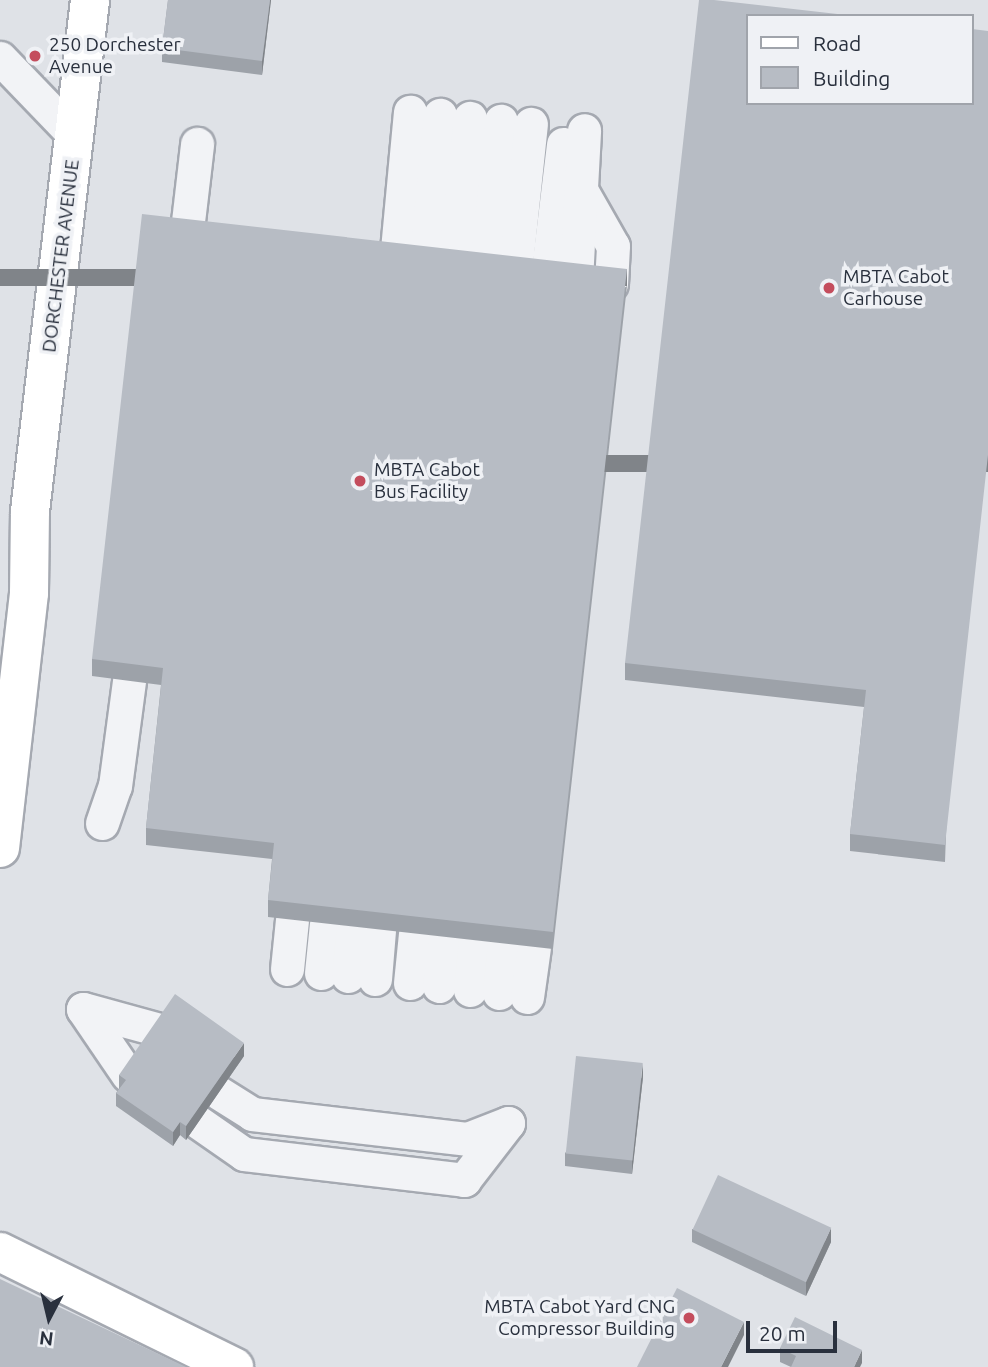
<!DOCTYPE html>
<html>
<head>
<meta charset="utf-8">
<style>
  body { margin:0 }
  #map { position:relative; width:988px; height:1367px; overflow:hidden; background:#dfe2e7; font-family:Ubuntu,sans-serif }
  div>[style] { position:absolute }
  [style*='--x'] { left:calc(var(--x)*1px); top:calc(var(--y)*1px); width:calc(var(--w)*1px); rotate:calc(var(--a)*1deg) }
  .roads { filter:drop-shadow(2px 0 #a5a9b1) drop-shadow(-2px 0 #a5a9b1) drop-shadow(0 2px #a5a9b1) drop-shadow(0 -2px #a5a9b1) }
  .minor>* { height:33px; margin:-16.5px; padding:0 16.5px; transform-origin:16.5px; border-radius:16.5px; background:#f2f3f6 }
  .major>* { height:38px; margin:-19px; padding:0 19px; transform-origin:19px; border-radius:19px; background:#fff }
  .wall>* { inset:0; background:#9da2a9 }
  .shaded-wall>* { inset:0; background:#808489; transform-origin:0 0 }
  .building>* { inset:0; background:#b7bcc4; transform-origin:0 0 }
  .dots>* { width:19px; height:19px; translate:-50% -50%; box-sizing:border-box; border:4px solid #eff1f5; border-radius:50% }
  span { translate:-50% -50%; white-space:nowrap; text-align:center; line-height:1.15; -webkit-text-stroke:7px #eff1f5; paint-order:stroke }
  .poi-label { font-size:19px; color:#29303d }
  .left { translate:0 -50%; text-align:left }
  .right { translate:-100% -50%; text-align:right }
  .street-label { font-size:19px; color:#29303d }
  .legend { position:absolute; left:746px; top:14px; width:228px; height:91px; box-sizing:border-box; background:#eff1f5; border:2px solid #a0a4ab; margin:0; padding:9px 12px; list-style:none; font-size:21px; color:#29303d }
  .legend li { display:flex; align-items:center; gap:14px; height:35px }
  .legend b { width:35px; border:2px solid #a0a4ab }
  .north { position:absolute; left:14px; top:1283px; width:70px; height:70px; -webkit-text-stroke:5px #eff1f5; paint-order:stroke; rotate:187deg; font-size:19px; font-weight:700; line-height:28px; text-align:center; color:#29303d }
  .north::after { content:''; display:block; margin:auto; width:24px; height:32px; background:#29303d; clip-path:polygon(50% 0,100% 100%,50% 72%,0 100%) }
  .scale { position:absolute; left:746px; top:1321px; width:91px; height:32px; box-sizing:border-box; border:4px solid #29303d; border-top:0; padding-left:9px; font-size:21px; line-height:24px; white-space:nowrap; color:#29303d; -webkit-text-stroke:5px #eff1f5; paint-order:stroke }
</style>
</head>
<body>
<div id="map">
  <div class="roads">
    <div class="minor">
      <div style="--x:0;--y:58;--w:108;--a:46.1"></div>
      <div style="--x:581;--y:190;--w:64;--a:60.3"></div>
      <div style="--x:613;--y:246;--w:38;--a:93"></div>
      <div style="--x:396;--y:260;--w:149;--a:-84.6"></div>
      <div style="--x:425;--y:263;--w:149;--a:-84.2"></div>
      <div style="--x:183;--y:264;--w:121;--a:-83.3"></div>
      <div style="--x:454;--y:267;--w:150;--a:-83.9"></div>
      <div style="--x:486;--y:270;--w:150;--a:-84.3"></div>
      <div style="--x:515;--y:273;--w:150;--a:-83.9"></div>
      <div style="--x:547;--y:277;--w:134;--a:-83.1"></div>
      <div style="--x:576;--y:280;--w:150;--a:-86.9"></div>
      <div style="--x:102;--y:823;--w:39;--a:-71"></div>
      <div style="--x:115;--y:786;--w:150;--a:-82.4"></div>
      <div style="--x:287;--y:969;--w:49;--a:-84.2"></div>
      <div style="--x:321;--y:973;--w:49;--a:-84.2"></div>
      <div style="--x:348;--y:976;--w:50;--a:-84.3"></div>
      <div style="--x:375;--y:979;--w:49;--a:-85.3"></div>
      <div style="--x:410;--y:983;--w:49;--a:-84.2"></div>
      <div style="--x:439;--y:986;--w:49;--a:-83"></div>
      <div style="--x:470;--y:990;--w:50;--a:-84.3"></div>
      <div style="--x:499;--y:993;--w:50;--a:-84.3"></div>
      <div style="--x:527;--y:997;--w:50;--a:-82"></div>
      <div style="--x:83;--y:1009;--w:80;--a:55.7"></div>
      <div style="--x:83;--y:1009;--w:80;--a:15.3"></div>
      <div style="--x:219;--y:1093;--w:39;--a:32"></div>
      <div style="--x:252;--y:1114;--w:216;--a:6.6"></div>
      <div style="--x:467;--y:1139;--w:44;--a:-21.3"></div>
      <div style="--x:198;--y:1122;--w:56;--a:34.8"></div>
      <div style="--x:244;--y:1154;--w:222;--a:6.7"></div>
      <div style="--x:464;--y:1180;--w:72;--a:-52.3"></div>
    </div>
    <div class="major">
      <div style="--x:0;--y:848;--w:257;--a:-83.5"></div>
      <div style="--x:29;--y:593;--w:82;--a:-89.3"></div>
      <div style="--x:30;--y:511;--w:515;--a:-83.3"></div>
      <div style="--x:0;--y:1252;--w:261;--a:26.2"></div>
    </div>
  </div>
  <div class="wall">
    <div style="clip-path:polygon(168px 0,271px 0,262px 75px,162px 62px,162px 48px)"></div>
    <div style="clip-path:polygon(972px 103px,945px 862px,850px 851px,850px 834px,864px 707px,625px 680px,625px 663px)"></div>
    <div style="clip-path:polygon(627px 286px,553px 949px,268px 917px,268px 900px,272px 859px,146px 845px,146px 828px,161px 685px,92px 676px,92px 659px)"></div>
    <div style="clip-path:polygon(244px 1056px,186px 1140px,180px 1135px,173px 1146px,116px 1106px,116px 1093px,119px 1089px,119px 1075px)"></div>
    <div style="clip-path:polygon(643px 1077px,632px 1174px,565px 1166px,565px 1153px)"></div>
    <div style="clip-path:polygon(692px 1229px,831px 1242px,806px 1296px,692px 1242px)"></div>
    <div style="clip-path:polygon(780px 1348px,862px 1363px,791px 1367px,780px 1362px)"></div>
  </div>
  <div class="shaded-wall">
    <div style="clip-path:polygon(270px 0,271px 0,262px 75px,262px 61px)"></div>
    <div style="left:627px;top:269px;width:17px;height:667px;rotate:90deg"></div>
    <div style="left:988px;top:455px;width:17px;height:392px;rotate:90deg"></div>
    <div style="clip-path:polygon(244px 1043px,244px 1056px,186px 1140px,186px 1126px)"></div>
    <div style="clip-path:polygon(643px 1063px,643px 1077px,632px 1174px,632px 1161px)"></div>
    <div style="clip-path:polygon(180px 1122px,180px 1135px,173px 1146px,173px 1132px)"></div>
    <div style="clip-path:polygon(831px 1228px,831px 1242px,806px 1296px,806px 1282px)"></div>
    <div style="clip-path:polygon(744px 1322px,744px 1335px,728px 1367px,721px 1367px)"></div>
    <div style="clip-path:polygon(862px 1350px,862px 1363px,860px 1367px,854px 1367px)"></div>
  </div>
  <div class="building">
    <div style="clip-path:polygon(168px 0,270px 0,262px 61px,162px 48px)"></div>
    <div style="clip-path:polygon(699px 0,714px 0,855px 16px,748px 16px,748px 103px,972px 103px,972px 29px,988px 31px,988px 455px,945px 845px,850px 834px,866px 690px,625px 663px)"></div>
    <div style="clip-path:polygon(142px 214px,627px 269px,553px 932px,268px 900px,274px 843px,146px 828px,163px 668px,92px 659px)"></div>
    <div style="clip-path:polygon(175px 994px,244px 1043px,186px 1126px,180px 1122px,173px 1132px,116px 1093px,126px 1080px,119px 1075px)"></div>
    <div style="left:576px;top:1056px;width:67px;height:98px;rotate:6deg"></div>
    <div style="left:718px;top:1175px;width:125px;height:60px;rotate:25deg"></div>
    <div style="clip-path:polygon(0 1279px,186px 1367px,0 1367px)"></div>
    <div style="clip-path:polygon(677px 1288px,744px 1322px,721px 1367px,637px 1367px)"></div>
    <div style="clip-path:polygon(795px 1317px,862px 1350px,854px 1367px,791px 1367px,796px 1356px,780px 1348px)"></div>
  </div>
  <div class="dots">
    <div style="left:35px;top:56px;background:#c44d5d"></div>
    <div style="left:829px;top:288px;background:#c44d5d"></div>
    <div style="left:360px;top:481px;background:#c44d5d"></div>
    <div style="left:689px;top:1318px;background:#c44d5d"></div>
  </div>
  <div class="poi-label">
    <span class="left" style="left:49px;top:56px">250 Dorchester<br>Avenue</span>
    <span class="left" style="left:843px;top:288px">MBTA Cabot<br>Carhouse</span>
    <span class="left" style="left:374px;top:481px">MBTA Cabot<br>Bus Facility</span>
    <span class="right" style="left:675px;top:1318px">MBTA Cabot Yard CNG<br>Compressor Building</span>
  </div>
  <div class="street-label">
    <span style="left:61px;top:256px;rotate:-83deg">DORCHESTER AVENUE</span>
  </div>
  <ul class="legend">
  <li><b style="height:9px;background:#fff"></b>Road</li>
  <li><b style="height:19px;background:#b7bcc4"></b>Building</li>
  </ul>
  <div class="north">N</div>
  <div class="scale">20 m</div>
</div>
</body>
</html>
